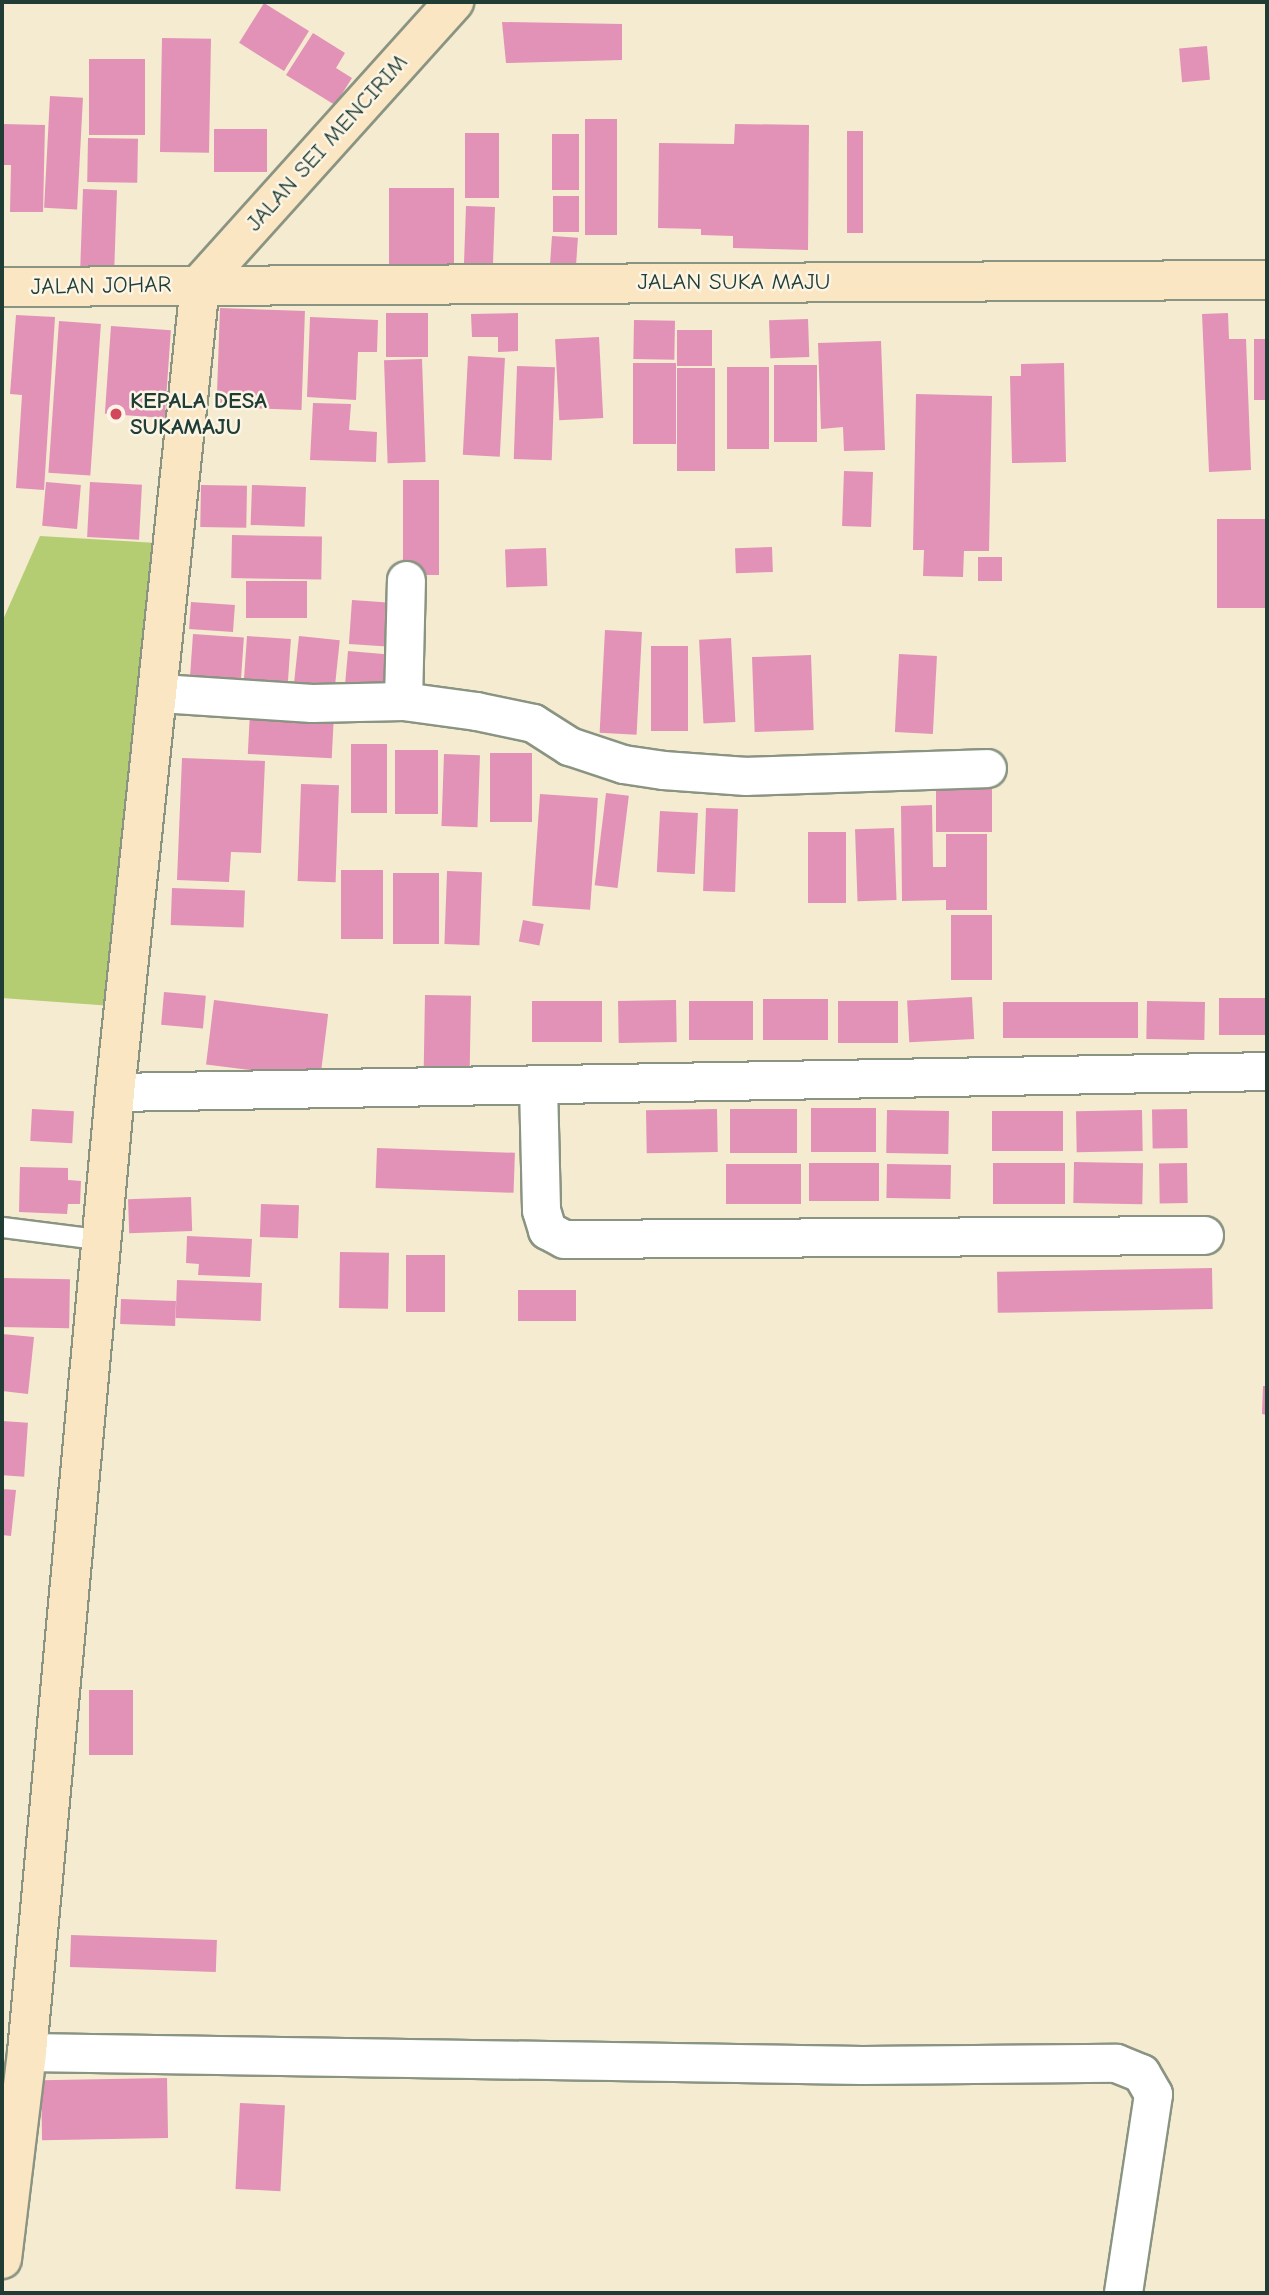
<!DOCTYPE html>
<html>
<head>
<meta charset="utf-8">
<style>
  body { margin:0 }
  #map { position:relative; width:1269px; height:2295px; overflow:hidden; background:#f4ebd1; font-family:"Comic Neue",sans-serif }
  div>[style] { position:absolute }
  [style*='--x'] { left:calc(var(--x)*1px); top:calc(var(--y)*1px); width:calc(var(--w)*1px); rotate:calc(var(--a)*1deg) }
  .green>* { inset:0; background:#b4cd72 }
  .building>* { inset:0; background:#e292b6; transform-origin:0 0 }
  .roads { filter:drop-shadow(2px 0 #8a9482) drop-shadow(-2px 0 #8a9482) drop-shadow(0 2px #8a9482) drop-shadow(0 -2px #8a9482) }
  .lane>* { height:19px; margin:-9.5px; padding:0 9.5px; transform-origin:9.5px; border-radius:9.5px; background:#fff }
  .street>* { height:37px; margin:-18.5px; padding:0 18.5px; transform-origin:18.5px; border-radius:18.5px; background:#fff }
  .secondary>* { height:38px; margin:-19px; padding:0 19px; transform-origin:19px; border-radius:19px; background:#fbe6c4 }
  .dots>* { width:19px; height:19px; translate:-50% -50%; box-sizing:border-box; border:4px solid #fcf5e5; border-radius:50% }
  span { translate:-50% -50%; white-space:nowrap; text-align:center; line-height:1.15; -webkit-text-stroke:5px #fcf5e5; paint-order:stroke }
  .street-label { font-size:23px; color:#1f3d34 }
  .poi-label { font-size:23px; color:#1f3d34; font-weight:700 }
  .left { translate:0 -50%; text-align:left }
  .frame { position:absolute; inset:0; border:4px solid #1f3d34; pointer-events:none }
</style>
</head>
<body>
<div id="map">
  <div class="green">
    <div style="clip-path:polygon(40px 536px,157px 543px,126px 1007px,2px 998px,2px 622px)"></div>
  </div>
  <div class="building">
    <div style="left:264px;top:3px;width:53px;height:47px;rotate:32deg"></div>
    <div style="clip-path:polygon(502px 22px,622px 24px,622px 60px,506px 63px)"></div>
    <div style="clip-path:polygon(313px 33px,345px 53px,336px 68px,352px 78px,335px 105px,286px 75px)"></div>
    <div style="left:162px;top:38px;width:49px;height:114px;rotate:1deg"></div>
    <div style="left:1207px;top:46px;width:34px;height:28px;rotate:85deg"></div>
    <div style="left:89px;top:59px;width:56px;height:76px"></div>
    <div style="left:50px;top:96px;width:33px;height:112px;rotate:3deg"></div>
    <div style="left:585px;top:119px;width:32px;height:116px"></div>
    <div style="clip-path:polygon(2px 124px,45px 125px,43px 212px,10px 212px,11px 165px,2px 165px)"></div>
    <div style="clip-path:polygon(735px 124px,809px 125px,808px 250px,733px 248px,733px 236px,701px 235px,701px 229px,658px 228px,659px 143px,734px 144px)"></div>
    <div style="left:214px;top:129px;width:53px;height:43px"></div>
    <div style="left:847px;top:131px;width:16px;height:102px"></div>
    <div style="left:465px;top:133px;width:34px;height:65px"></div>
    <div style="left:552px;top:134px;width:27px;height:56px"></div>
    <div style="left:88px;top:138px;width:50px;height:44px;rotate:1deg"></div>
    <div style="left:389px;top:188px;width:65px;height:80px"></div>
    <div style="left:83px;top:189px;width:34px;height:82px;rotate:2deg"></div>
    <div style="left:553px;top:196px;width:26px;height:36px"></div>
    <div style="left:466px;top:206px;width:29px;height:63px;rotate:2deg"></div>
    <div style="left:552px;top:236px;width:26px;height:38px;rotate:4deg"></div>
    <div style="left:220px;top:308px;width:85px;height:99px;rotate:2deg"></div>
    <div style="left:386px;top:313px;width:42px;height:44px"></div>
    <div style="clip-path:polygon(518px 313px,518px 351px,498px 352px,498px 337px,472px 337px,471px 314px)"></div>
    <div style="clip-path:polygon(1228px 313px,1229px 339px,1246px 339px,1251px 470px,1209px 472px,1202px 314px)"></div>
    <div style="clip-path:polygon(16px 315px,55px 317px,44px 490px,16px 488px,22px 395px,10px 394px)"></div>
    <div style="clip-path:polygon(310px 317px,378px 320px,377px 352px,358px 352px,356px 400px,307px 397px)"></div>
    <div style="left:808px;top:319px;width:38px;height:39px;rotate:88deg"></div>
    <div style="left:634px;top:320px;width:41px;height:39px;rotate:1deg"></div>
    <div style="left:59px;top:321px;width:42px;height:152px;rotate:4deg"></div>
    <div style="left:111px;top:326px;width:60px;height:88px;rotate:4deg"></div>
    <div style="left:677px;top:330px;width:35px;height:36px"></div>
    <div style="left:599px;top:337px;width:81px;height:44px;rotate:87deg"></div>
    <div style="left:1254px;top:339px;width:13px;height:61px"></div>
    <div style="clip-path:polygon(881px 341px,885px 450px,844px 451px,843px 427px,821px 429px,818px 343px)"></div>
    <div style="left:468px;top:356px;width:37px;height:99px;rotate:3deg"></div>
    <div style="left:422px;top:359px;width:103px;height:38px;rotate:88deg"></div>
    <div style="left:633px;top:363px;width:43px;height:81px"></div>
    <div style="clip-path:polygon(1064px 363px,1066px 462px,1012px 463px,1010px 376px,1021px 376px,1021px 364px)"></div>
    <div style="left:774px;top:365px;width:43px;height:77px"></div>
    <div style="left:517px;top:366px;width:38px;height:93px;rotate:2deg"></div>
    <div style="left:727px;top:367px;width:42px;height:82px"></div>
    <div style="left:677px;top:368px;width:38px;height:103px"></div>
    <div style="clip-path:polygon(916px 394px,992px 396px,989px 551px,964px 551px,963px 577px,923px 576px,924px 550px,913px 550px)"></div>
    <div style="clip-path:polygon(313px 403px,351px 404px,349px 430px,377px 432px,376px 462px,310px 460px)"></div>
    <div style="left:844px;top:471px;width:29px;height:55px;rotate:2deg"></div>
    <div style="left:403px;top:480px;width:36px;height:95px"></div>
    <div style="left:46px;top:482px;width:35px;height:44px;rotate:5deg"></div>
    <div style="left:90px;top:482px;width:52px;height:55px;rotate:3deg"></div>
    <div style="left:201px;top:485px;width:46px;height:42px;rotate:1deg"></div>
    <div style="left:252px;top:485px;width:54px;height:40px;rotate:2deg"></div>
    <div style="left:1217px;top:519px;width:50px;height:89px"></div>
    <div style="left:232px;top:535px;width:90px;height:43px;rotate:1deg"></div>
    <div style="left:772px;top:547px;width:25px;height:37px;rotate:88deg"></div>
    <div style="left:546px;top:548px;width:38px;height:41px;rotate:88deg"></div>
    <div style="left:978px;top:557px;width:24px;height:24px"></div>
    <div style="left:246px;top:581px;width:61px;height:37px"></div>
    <div style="left:352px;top:600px;width:46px;height:44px;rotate:4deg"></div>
    <div style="left:191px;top:602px;width:44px;height:27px;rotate:4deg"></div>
    <div style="left:605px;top:630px;width:37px;height:103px;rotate:3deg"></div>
    <div style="left:193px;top:634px;width:51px;height:44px;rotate:4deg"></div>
    <div style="left:247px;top:636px;width:44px;height:47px;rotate:4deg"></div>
    <div style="left:299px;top:636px;width:41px;height:46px;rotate:6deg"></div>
    <div style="left:731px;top:638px;width:84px;height:32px;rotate:87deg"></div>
    <div style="left:651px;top:646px;width:37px;height:85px"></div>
    <div style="left:348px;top:651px;width:47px;height:42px;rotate:5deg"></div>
    <div style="left:899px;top:654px;width:38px;height:78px;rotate:3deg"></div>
    <div style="left:811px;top:655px;width:75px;height:59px;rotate:88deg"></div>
    <div style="left:250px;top:712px;width:84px;height:42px;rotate:3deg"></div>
    <div style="left:351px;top:744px;width:36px;height:69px"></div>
    <div style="left:438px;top:750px;width:64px;height:43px;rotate:90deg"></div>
    <div style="left:490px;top:753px;width:42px;height:69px"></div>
    <div style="left:444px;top:754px;width:36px;height:72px;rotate:2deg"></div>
    <div style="clip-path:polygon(182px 758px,265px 761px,261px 853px,231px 852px,229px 882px,177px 880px)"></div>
    <div style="left:301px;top:784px;width:38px;height:97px;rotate:2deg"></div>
    <div style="left:936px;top:784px;width:56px;height:48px"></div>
    <div style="left:606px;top:793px;width:23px;height:93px;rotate:7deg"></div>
    <div style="left:540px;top:794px;width:58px;height:112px;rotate:4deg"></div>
    <div style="clip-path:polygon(932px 805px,933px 867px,946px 867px,946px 900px,902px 901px,901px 806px)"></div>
    <div style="left:706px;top:808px;width:32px;height:83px;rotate:2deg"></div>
    <div style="left:660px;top:811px;width:38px;height:61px;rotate:3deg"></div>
    <div style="left:894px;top:828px;width:72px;height:39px;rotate:88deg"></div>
    <div style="left:808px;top:832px;width:38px;height:71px"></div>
    <div style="left:946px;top:834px;width:41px;height:76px"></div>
    <div style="left:341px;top:870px;width:42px;height:69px"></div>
    <div style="left:447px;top:871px;width:35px;height:73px;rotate:2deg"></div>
    <div style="left:393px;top:873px;width:46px;height:71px"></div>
    <div style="left:172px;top:888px;width:73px;height:37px;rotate:2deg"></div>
    <div style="left:951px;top:915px;width:41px;height:65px"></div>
    <div style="left:523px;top:920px;width:21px;height:22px;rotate:11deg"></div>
    <div style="left:164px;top:992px;width:42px;height:33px;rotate:5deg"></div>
    <div style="left:425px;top:995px;width:46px;height:76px;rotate:1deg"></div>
    <div style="left:972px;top:997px;width:42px;height:65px;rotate:87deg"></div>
    <div style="left:1267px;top:998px;width:37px;height:48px;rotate:90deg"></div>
    <div style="left:763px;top:999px;width:65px;height:41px"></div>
    <div style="left:214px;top:1000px;width:115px;height:65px;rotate:7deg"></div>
    <div style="left:676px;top:1000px;width:42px;height:58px;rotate:89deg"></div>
    <div style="left:532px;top:1001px;width:70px;height:41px"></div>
    <div style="left:689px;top:1001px;width:64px;height:39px"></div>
    <div style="left:838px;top:1001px;width:60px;height:42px"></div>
    <div style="left:1147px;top:1001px;width:58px;height:38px;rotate:1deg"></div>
    <div style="left:1003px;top:1002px;width:135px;height:36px"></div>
    <div style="left:876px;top:1108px;width:44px;height:65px;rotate:90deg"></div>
    <div style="left:32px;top:1109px;width:42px;height:32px;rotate:3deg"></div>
    <div style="left:717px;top:1109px;width:43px;height:71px;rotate:89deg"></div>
    <div style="left:730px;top:1109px;width:67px;height:44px"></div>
    <div style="left:1187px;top:1109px;width:39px;height:35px;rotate:89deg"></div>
    <div style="left:887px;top:1110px;width:62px;height:43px;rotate:1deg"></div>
    <div style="left:1142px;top:1110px;width:41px;height:66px;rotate:89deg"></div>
    <div style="left:1063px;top:1111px;width:40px;height:71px;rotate:90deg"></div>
    <div style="left:377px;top:1148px;width:138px;height:40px;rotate:2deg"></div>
    <div style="left:1074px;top:1162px;width:69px;height:41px;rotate:1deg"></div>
    <div style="left:809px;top:1163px;width:70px;height:38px"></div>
    <div style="left:993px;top:1163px;width:72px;height:41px"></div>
    <div style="left:1187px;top:1163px;width:40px;height:28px;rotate:89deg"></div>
    <div style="left:726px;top:1164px;width:75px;height:40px"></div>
    <div style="left:887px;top:1164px;width:64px;height:34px;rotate:1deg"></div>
    <div style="clip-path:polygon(20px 1167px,68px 1168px,68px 1180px,81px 1181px,80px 1204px,68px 1204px,67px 1214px,19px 1212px)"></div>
    <div style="left:191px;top:1197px;width:34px;height:63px;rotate:88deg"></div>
    <div style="left:261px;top:1204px;width:38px;height:33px;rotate:2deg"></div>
    <div style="clip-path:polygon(187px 1236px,252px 1239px,250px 1277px,198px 1275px,199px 1264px,186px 1263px)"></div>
    <div style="left:340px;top:1252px;width:49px;height:56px;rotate:1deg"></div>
    <div style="left:406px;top:1255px;width:39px;height:57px"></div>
    <div style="left:1212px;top:1268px;width:41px;height:215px;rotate:89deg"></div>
    <div style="left:2px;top:1278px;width:68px;height:49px;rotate:1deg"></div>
    <div style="left:177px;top:1280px;width:85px;height:38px;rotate:2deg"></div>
    <div style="left:518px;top:1290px;width:58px;height:31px"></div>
    <div style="left:121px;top:1299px;width:55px;height:25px;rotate:2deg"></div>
    <div style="clip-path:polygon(2px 1334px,34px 1337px,28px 1394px,2px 1391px)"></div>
    <div style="clip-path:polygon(1263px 1386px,1267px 1386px,1267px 1415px,1262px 1414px)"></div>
    <div style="left:2px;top:1421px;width:26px;height:54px;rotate:4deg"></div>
    <div style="clip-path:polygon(2px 1489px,16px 1490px,11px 1536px,2px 1535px)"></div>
    <div style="left:89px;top:1690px;width:44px;height:65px"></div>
    <div style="left:71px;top:1935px;width:146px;height:32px;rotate:2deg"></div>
    <div style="left:167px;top:2078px;width:60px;height:126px;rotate:89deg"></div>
    <div style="left:240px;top:2103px;width:45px;height:86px;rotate:3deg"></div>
  </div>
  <div class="roads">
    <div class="lane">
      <div style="--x:2;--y:1227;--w:104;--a:7.2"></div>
    </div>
    <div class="street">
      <div style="--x:160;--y:693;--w:152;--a:3.8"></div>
      <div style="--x:312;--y:703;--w:91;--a:-1.3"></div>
      <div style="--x:403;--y:701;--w:74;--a:7.8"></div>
      <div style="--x:476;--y:711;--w:58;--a:11.9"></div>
      <div style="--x:533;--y:723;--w:43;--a:32.6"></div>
      <div style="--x:569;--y:746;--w:57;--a:18.4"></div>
      <div style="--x:623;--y:764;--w:40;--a:8.5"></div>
      <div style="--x:663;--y:770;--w:83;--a:4.1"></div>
      <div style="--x:746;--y:776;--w:241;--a:-1.9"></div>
      <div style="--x:403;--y:701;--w:121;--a:-88.6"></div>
      <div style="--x:538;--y:1085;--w:125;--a:88.6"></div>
      <div style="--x:541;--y:1210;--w:21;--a:73"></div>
      <div style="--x:547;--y:1230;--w:19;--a:28"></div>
      <div style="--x:564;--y:1239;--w:640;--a:-0.36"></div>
      <div style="--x:115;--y:1092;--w:1152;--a:-1.04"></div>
      <div style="--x:27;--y:2052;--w:835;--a:0.89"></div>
      <div style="--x:862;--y:2065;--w:254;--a:-0.5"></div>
      <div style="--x:1116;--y:2063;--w:27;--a:22"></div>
      <div style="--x:1141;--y:2073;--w:24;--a:60"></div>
      <div style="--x:1153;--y:2094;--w:201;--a:98.6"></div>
    </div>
    <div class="secondary">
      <div style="--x:200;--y:284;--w:380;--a:-48"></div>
      <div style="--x:2;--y:287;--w:1265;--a:-0.32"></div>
      <div style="--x:2;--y:2259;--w:209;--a:-83.1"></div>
      <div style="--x:27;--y:2052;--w:964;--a:-84.76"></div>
      <div style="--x:115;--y:1092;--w:812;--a:-83.99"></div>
    </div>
  </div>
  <div class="dots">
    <div style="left:116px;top:414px;background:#d1495b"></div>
  </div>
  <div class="street-label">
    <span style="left:327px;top:143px;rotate:-48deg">JALAN SEI MENCIRIM</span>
    <span style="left:734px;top:282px">JALAN SUKA MAJU</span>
    <span style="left:101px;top:286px;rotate:-1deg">JALAN JOHAR</span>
  </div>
  <div class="poi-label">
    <span class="left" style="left:130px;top:414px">KEPALA DESA<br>SUKAMAJU</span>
  </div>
  <div class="frame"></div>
</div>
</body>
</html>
